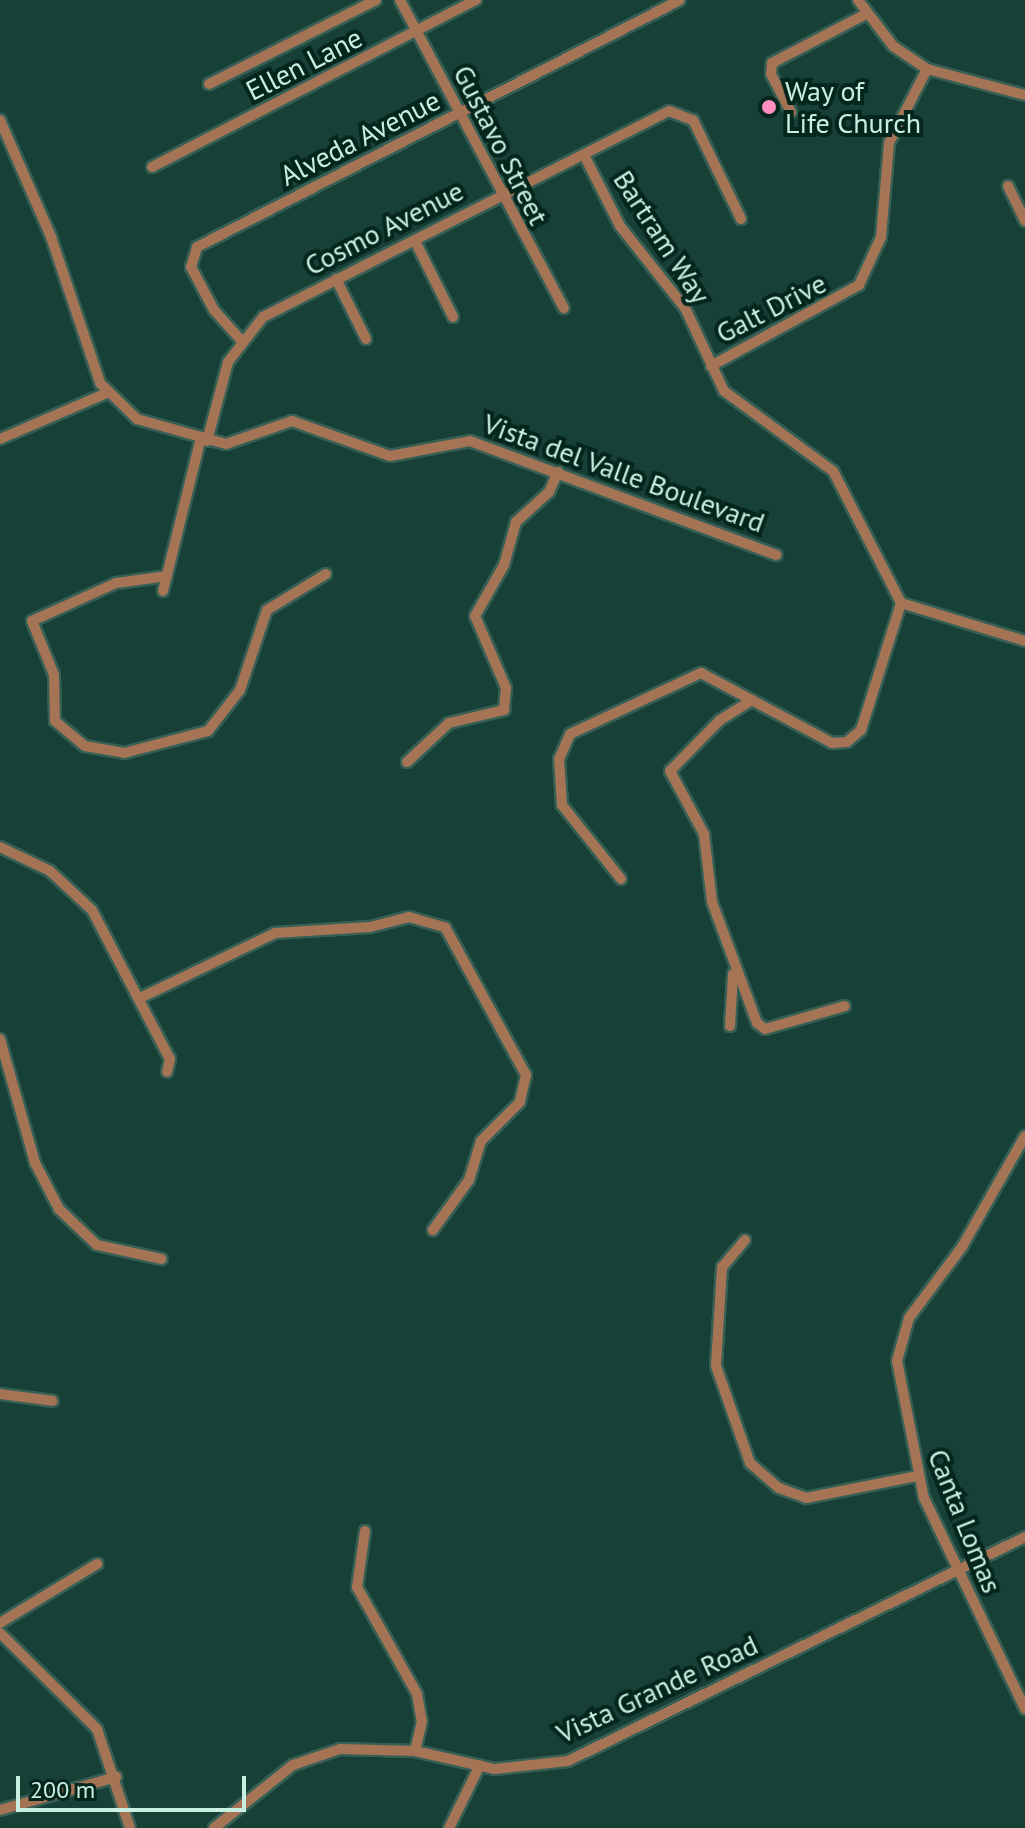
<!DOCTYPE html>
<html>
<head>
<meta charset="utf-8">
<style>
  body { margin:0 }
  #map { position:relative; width:1025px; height:1828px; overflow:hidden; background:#174036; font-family:"PT Sans",sans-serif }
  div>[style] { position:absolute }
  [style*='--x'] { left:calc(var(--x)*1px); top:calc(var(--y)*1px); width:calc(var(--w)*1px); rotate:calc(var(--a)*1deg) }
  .roads { filter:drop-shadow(2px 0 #375f55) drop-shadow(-2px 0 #375f55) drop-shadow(0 2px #375f55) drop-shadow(0 -2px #375f55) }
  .minor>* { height:10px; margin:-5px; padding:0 5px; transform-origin:5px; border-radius:5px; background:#a57455 }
  .dots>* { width:22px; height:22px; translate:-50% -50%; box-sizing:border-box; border:4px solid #04261d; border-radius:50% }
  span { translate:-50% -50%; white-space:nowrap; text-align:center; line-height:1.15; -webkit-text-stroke:8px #04261d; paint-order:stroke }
  .street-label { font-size:28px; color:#c9eee2 }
  .poi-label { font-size:28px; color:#c9eee2 }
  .left { translate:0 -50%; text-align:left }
  .scale { position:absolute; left:16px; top:1776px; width:230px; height:36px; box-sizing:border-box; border:4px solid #c9eee2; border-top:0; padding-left:10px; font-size:24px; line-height:28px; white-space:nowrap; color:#c9eee2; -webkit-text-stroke:6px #04261d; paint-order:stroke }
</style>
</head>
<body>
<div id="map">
  <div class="roads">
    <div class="minor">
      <div style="--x:400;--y:0;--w:349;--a:62"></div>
      <div style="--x:858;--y:0;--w:58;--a:52.7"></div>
      <div style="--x:893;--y:46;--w:41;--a:34.1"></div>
      <div style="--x:927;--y:69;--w:101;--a:14.9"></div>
      <div style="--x:209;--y:84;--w:187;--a:-26.7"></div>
      <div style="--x:791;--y:112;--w:43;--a:-117.8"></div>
      <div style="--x:771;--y:74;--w:11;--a:-85"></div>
      <div style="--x:772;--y:63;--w:106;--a:-27.5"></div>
      <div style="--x:0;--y:120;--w:128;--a:66.4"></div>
      <div style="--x:51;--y:237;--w:154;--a:71.4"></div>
      <div style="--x:100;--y:383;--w:52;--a:44.2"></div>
      <div style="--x:137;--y:419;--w:92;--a:15.7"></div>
      <div style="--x:226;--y:444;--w:70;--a:-19.2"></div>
      <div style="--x:292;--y:421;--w:104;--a:19.7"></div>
      <div style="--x:390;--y:456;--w:81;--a:-10.6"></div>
      <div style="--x:470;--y:441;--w:327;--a:20.4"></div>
      <div style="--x:584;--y:155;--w:80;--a:63.1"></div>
      <div style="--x:620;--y:226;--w:105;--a:51.6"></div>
      <div style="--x:685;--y:308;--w:92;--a:64.8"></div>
      <div style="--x:724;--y:391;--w:135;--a:36.3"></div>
      <div style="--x:833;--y:471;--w:148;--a:62.7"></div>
      <div style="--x:152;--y:167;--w:365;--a:-27.3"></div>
      <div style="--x:1008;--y:186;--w:39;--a:64"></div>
      <div style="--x:415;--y:241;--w:85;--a:63.4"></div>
      <div style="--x:336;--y:279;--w:67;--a:63.4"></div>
      <div style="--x:240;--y:339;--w:39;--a:-132"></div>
      <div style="--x:214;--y:310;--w:49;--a:-118.1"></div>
      <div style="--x:191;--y:267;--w:21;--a:-73"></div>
      <div style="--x:197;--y:247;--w:542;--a:-27.08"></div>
      <div style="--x:711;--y:366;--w:169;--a:-28.7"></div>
      <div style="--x:859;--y:285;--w:53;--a:-65.4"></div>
      <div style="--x:881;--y:237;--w:94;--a:-85.1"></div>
      <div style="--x:889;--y:143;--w:83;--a:-62.8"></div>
      <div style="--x:0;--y:439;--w:116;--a:-23.3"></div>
      <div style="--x:207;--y:441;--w:82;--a:-75.1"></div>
      <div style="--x:228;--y:362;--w:57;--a:-52.1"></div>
      <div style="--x:263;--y:317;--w:455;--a:-26.9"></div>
      <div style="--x:669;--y:111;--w:26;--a:21"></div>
      <div style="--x:693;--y:120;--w:110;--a:64.1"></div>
      <div style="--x:167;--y:576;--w:51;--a:172.2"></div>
      <div style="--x:116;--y:583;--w:92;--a:155.7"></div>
      <div style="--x:32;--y:621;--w:58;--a:67.8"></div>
      <div style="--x:54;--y:675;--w:46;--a:88.8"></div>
      <div style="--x:55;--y:721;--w:39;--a:40"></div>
      <div style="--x:85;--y:746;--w:40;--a:10"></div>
      <div style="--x:124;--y:753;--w:87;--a:-14.7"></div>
      <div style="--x:208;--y:731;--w:52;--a:-52"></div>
      <div style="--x:240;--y:690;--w:84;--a:-71.4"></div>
      <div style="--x:267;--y:610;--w:69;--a:-31.4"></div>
      <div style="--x:163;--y:591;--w:154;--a:-76.1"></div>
      <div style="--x:901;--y:603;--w:130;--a:17"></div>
      <div style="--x:752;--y:700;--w:38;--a:148"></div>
      <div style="--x:720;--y:720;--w:71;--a:134.4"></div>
      <div style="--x:670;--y:771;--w:72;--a:61.6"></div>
      <div style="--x:704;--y:834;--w:68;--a:83.3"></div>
      <div style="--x:712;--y:902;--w:129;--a:69.6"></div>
      <div style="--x:757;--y:1023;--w:10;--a:37"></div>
      <div style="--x:765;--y:1029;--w:83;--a:-16"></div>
      <div style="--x:407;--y:762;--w:57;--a:-42.9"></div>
      <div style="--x:449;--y:723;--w:57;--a:-13.3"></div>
      <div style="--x:504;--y:710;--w:22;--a:-85"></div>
      <div style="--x:506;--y:688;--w:78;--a:-113.3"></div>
      <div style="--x:475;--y:616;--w:59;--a:-60.4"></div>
      <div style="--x:504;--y:565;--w:45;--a:-74.4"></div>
      <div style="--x:516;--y:522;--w:45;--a:-42.3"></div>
      <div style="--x:549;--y:492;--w:22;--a:-66"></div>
      <div style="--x:0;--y:847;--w:55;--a:25.6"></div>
      <div style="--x:50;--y:871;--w:57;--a:42.9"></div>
      <div style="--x:92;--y:910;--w:168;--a:62.4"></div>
      <div style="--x:170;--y:1059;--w:13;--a:103"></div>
      <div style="--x:621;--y:879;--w:95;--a:-128.6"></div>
      <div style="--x:562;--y:805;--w:46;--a:-93.7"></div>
      <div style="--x:559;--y:759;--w:27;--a:-66"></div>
      <div style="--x:570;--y:734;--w:145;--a:-25"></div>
      <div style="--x:701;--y:673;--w:149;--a:28.1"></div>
      <div style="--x:832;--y:743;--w:15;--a:-4"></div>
      <div style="--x:847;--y:742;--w:18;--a:-41"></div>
      <div style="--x:861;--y:730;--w:133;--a:-72.5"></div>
      <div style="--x:140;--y:998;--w:150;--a:-25.7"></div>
      <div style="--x:275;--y:933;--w:95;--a:-3.6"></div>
      <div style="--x:370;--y:927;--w:40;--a:-14.4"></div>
      <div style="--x:409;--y:917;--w:37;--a:16"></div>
      <div style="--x:445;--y:927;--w:169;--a:61.3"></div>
      <div style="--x:526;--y:1075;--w:28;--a:103"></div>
      <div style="--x:520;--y:1102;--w:55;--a:135"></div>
      <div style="--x:481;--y:1141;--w:41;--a:107.1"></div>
      <div style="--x:469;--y:1180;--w:62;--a:125.8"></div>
      <div style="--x:730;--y:1026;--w:52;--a:-86.7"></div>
      <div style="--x:0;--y:1039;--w:129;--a:74.2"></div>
      <div style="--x:35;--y:1163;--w:52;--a:62.4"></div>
      <div style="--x:59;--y:1209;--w:52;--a:43.5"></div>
      <div style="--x:97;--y:1245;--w:66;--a:12.3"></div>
      <div style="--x:1025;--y:1136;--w:128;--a:119.6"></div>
      <div style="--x:962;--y:1247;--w:89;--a:126.7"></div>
      <div style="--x:909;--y:1318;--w:45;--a:105.6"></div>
      <div style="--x:897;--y:1361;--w:140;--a:78.9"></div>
      <div style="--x:924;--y:1498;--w:234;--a:64.4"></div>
      <div style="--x:745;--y:1240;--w:35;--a:130"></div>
      <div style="--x:722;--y:1267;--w:99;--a:93.5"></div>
      <div style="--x:716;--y:1366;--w:103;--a:70.7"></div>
      <div style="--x:750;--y:1463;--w:38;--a:41"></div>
      <div style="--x:779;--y:1488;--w:29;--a:20"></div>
      <div style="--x:806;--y:1498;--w:113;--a:-11.2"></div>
      <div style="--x:0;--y:1394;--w:53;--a:7.5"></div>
      <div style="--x:365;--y:1531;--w:57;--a:98.1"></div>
      <div style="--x:357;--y:1587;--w:123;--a:60.7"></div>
      <div style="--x:417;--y:1694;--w:27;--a:80"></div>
      <div style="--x:422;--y:1721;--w:31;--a:103"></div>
      <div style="--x:0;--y:1623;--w:114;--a:-31.3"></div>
      <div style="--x:0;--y:1633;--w:136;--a:44.7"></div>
      <div style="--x:97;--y:1729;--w:104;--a:71.6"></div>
      <div style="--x:0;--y:1810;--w:121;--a:-15.9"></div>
      <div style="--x:214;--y:1828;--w:101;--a:-38.6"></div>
      <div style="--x:293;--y:1765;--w:50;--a:-18.8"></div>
      <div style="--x:340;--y:1749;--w:75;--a:1.5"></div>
      <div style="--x:415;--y:1751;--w:82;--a:12.7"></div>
      <div style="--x:495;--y:1769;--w:73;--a:-6.3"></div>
      <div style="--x:568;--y:1761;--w:509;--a:-26.11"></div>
      <div style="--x:449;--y:1828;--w:70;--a:-63.8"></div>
    </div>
  </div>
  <div class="dots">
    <div style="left:769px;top:107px;background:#fd8ebf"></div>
  </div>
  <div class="street-label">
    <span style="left:304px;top:64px;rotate:-27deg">Ellen Lane</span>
    <span style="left:360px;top:138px;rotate:-27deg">Alveda Avenue</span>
    <span style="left:501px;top:145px;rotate:63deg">Gustavo Street</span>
    <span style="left:384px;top:228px;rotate:-27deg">Cosmo Avenue</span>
    <span style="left:662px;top:237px;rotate:57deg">Bartram Way</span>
    <span style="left:771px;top:308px;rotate:-27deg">Galt Drive</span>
    <span style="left:624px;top:473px;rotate:20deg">Vista del Valle Boulevard</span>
    <span style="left:965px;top:1521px;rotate:68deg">Canta Lomas</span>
    <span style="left:657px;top:1689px;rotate:-25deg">Vista Grande Road</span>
  </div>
  <div class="poi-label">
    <span class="left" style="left:785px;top:107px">Way of<br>Life Church</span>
  </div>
  <div class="scale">200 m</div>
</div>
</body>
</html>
